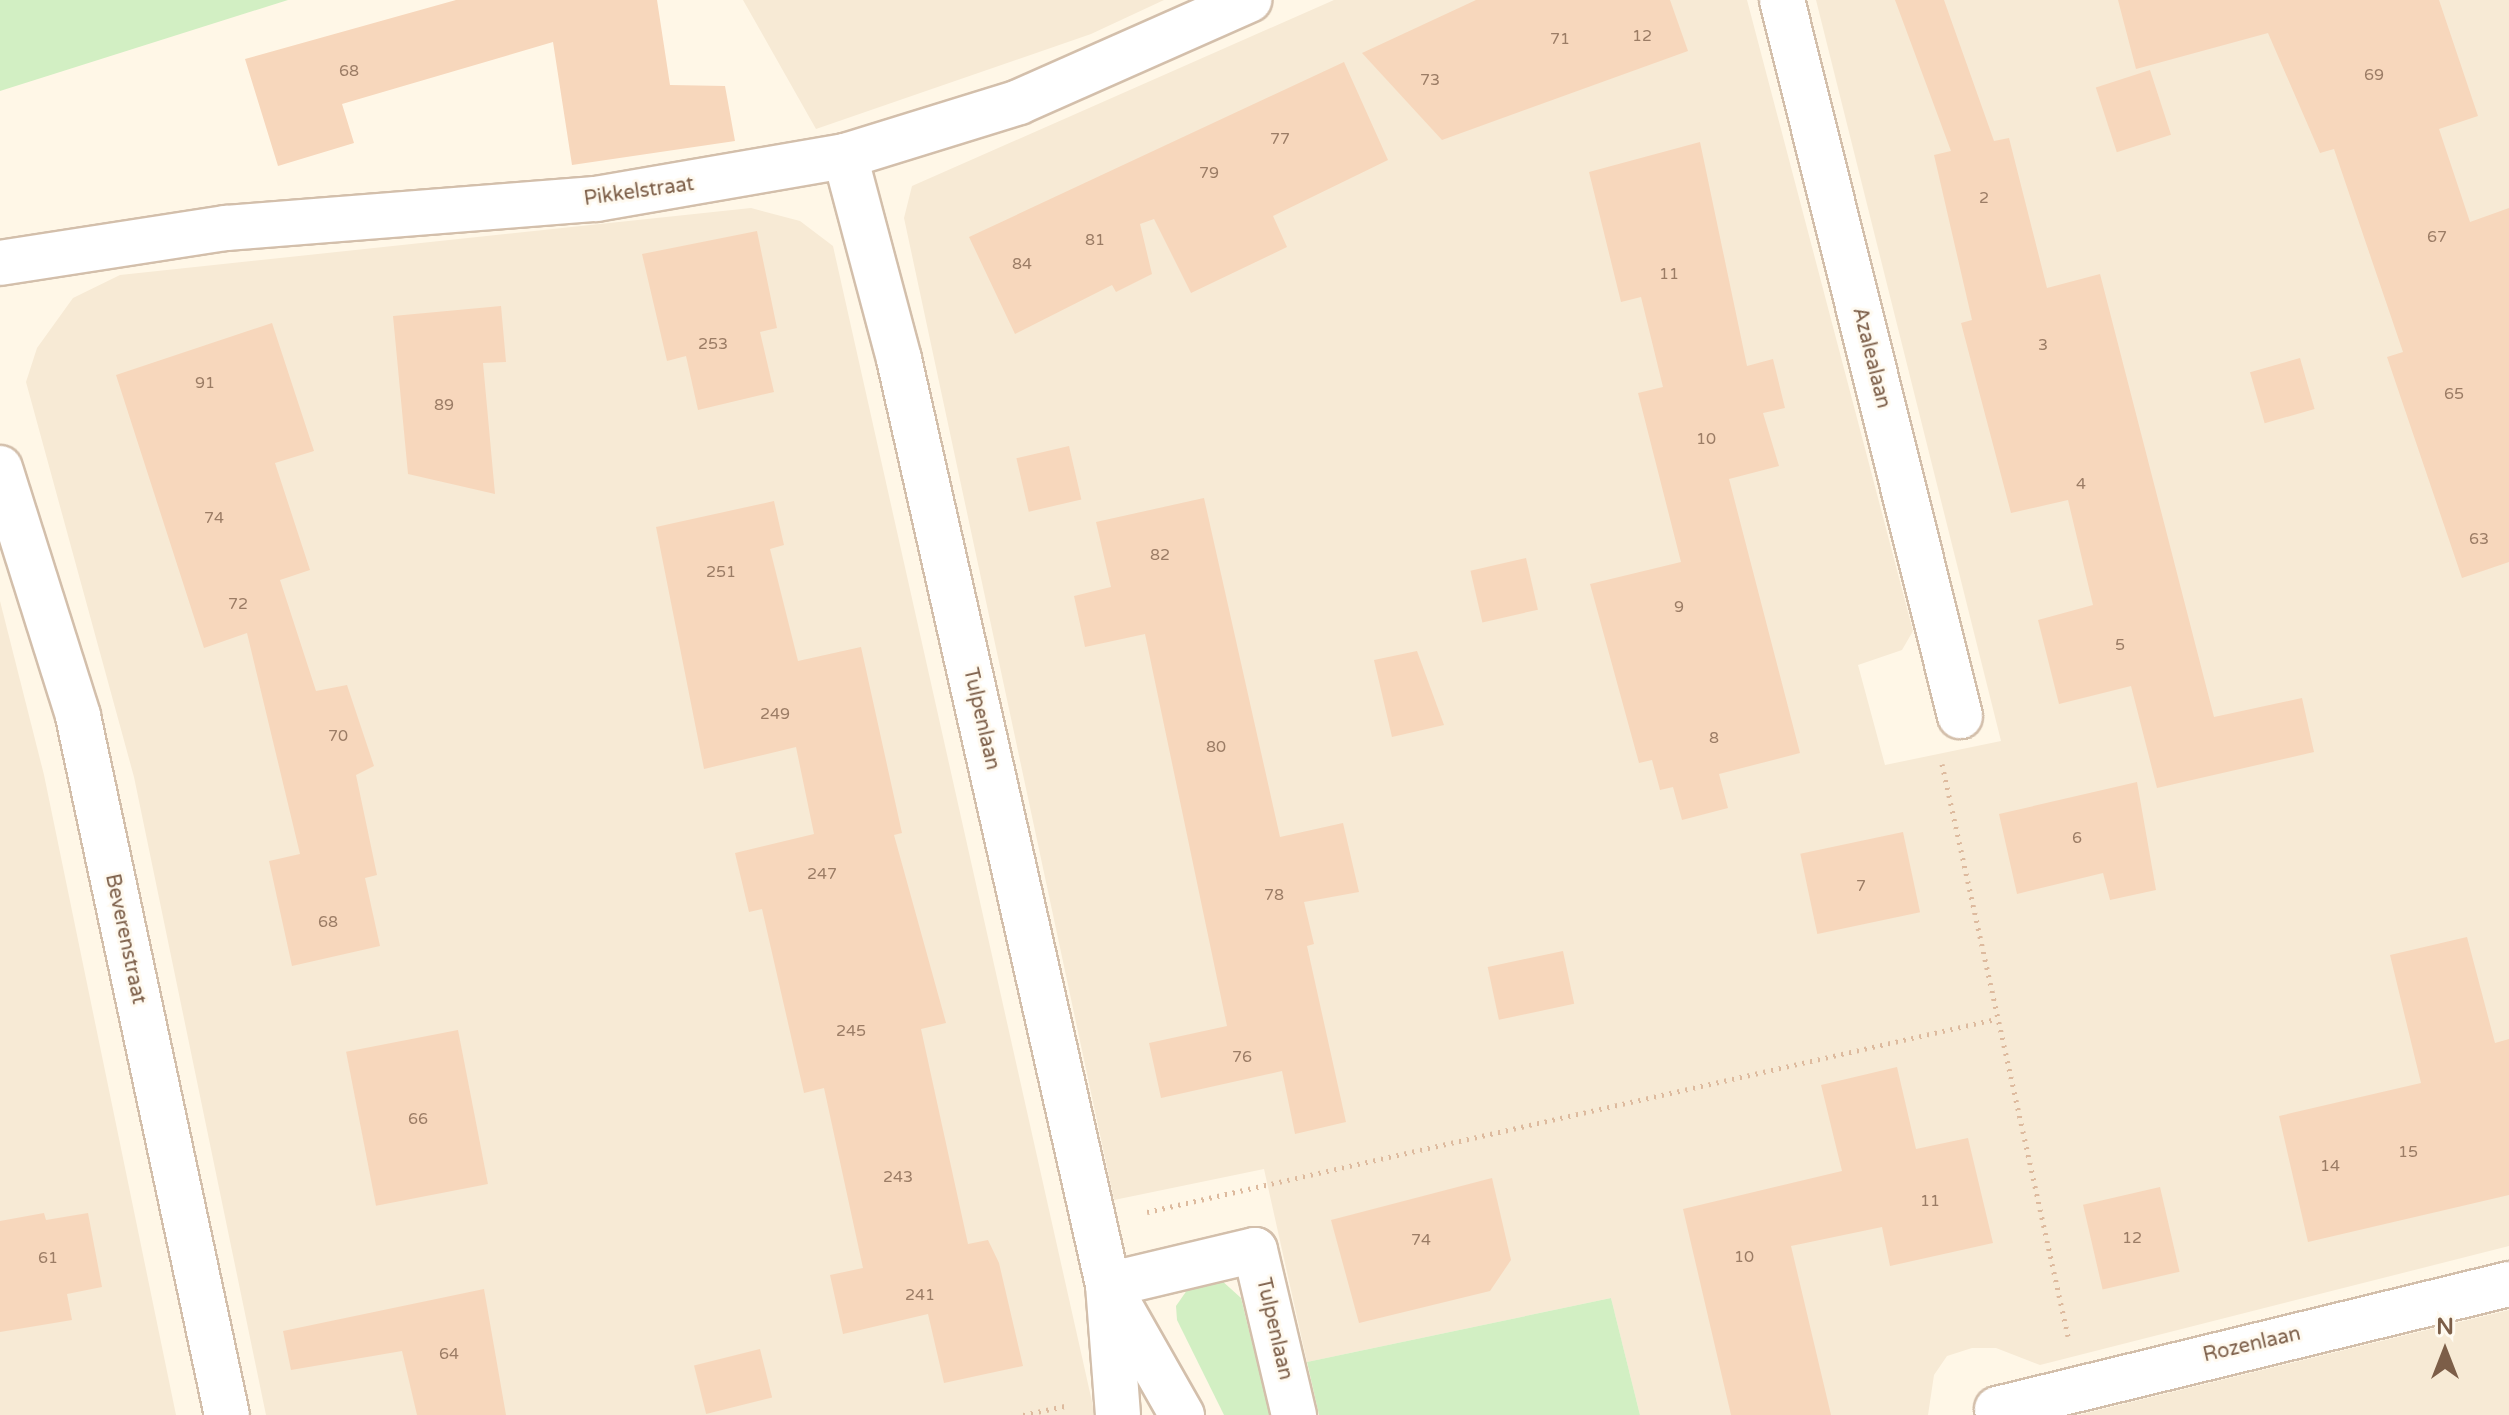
<!DOCTYPE html>
<html>
<head>
<meta charset="utf-8">
<style>
  body { margin:0 }
  #map { position:relative; width:2509px; height:1415px; overflow:hidden; background:#fff7e7; font-family:"Varela Round",sans-serif }
  div>[style] { position:absolute }
  [style*='--x'] { left:calc(var(--x)*1px); top:calc(var(--y)*1px); width:calc(var(--w)*1px); rotate:calc(var(--a)*1deg) }
  .residential>* { inset:0; background:#f7ead5 }
  .green>* { inset:0; background:#d2efc3 }
  .building>* { inset:0; background:#f7d7bc; transform-origin:0 0 }
  .path>* { height:5px; margin-top:-2.5px; transform-origin:0; background:repeating-linear-gradient(90deg,#ddba9e 0 2px,transparent 0 8px) }
  .roads { filter:drop-shadow(2px 0 #d3bfab) drop-shadow(-2px 0 #d3bfab) drop-shadow(0 2px #d3bfab) drop-shadow(0 -2px #d3bfab) }
  .minor>* { height:44px; margin:-22px; padding:0 22px; transform-origin:22px; border-radius:22px; background:#fff }
  .tertiary>* { height:44px; margin:-22px; padding:0 22px; transform-origin:22px; border-radius:22px; background:#fff }
  span { translate:-50% -50%; white-space:nowrap; text-align:center; line-height:1.15; -webkit-text-stroke:6px #fffaf0; paint-order:stroke }
  .number-label { font-size:16px; color:#9b7c65 }
  .number-label span { -webkit-text-stroke-width:0 }
  .street-label { font-size:20px; color:#7c5e48 }
  .north { position:absolute; left:2405px; top:1311px; width:80px; height:80px; -webkit-text-stroke:6px #fffaf0; paint-order:stroke; rotate:0deg; font-size:22px; font-weight:700; line-height:32px; text-align:center; color:#7c5e48 }
  .north::after { content:''; display:block; margin:auto; width:28px; height:36px; background:#7c5e48; clip-path:polygon(50% 0,100% 100%,50% 72%,0 100%) }
</style>
</head>
<body>
<div id="map">
  <div class="residential">
    <div style="clip-path:polygon(743px 0,1164px 0,1091px 34px,816px 129px)"></div>
    <div style="clip-path:polygon(1334px 0,1747px 0,1913px 631px,1902px 650px,1858px 665px,1885px 765px,2001px 741px,1816px 0,2509px 0,2509px 1246px,2040px 1365px,1996px 1348px,1972px 1348px,1947px 1356px,1934px 1375px,1928px 1415px,1640px 1415px,1611px 1298px,1307px 1362px,1264px 1169px,1114px 1200px,904px 218px,912px 186px)"></div>
    <div style="clip-path:polygon(751px 208px,800px 221px,833px 246px,1095px 1415px,266px 1415px,134px 777px,26px 382px,37px 348px,73px 298px,120px 275px)"></div>
    <div style="clip-path:polygon(0 601px,44px 775px,176px 1415px,0 1415px)"></div>
    <div style="clip-path:polygon(2509px 1310px,2509px 1415px,2078px 1415px)"></div>
  </div>
  <div class="green">
    <div style="clip-path:polygon(0 0,288px 0,0 91px)"></div>
    <div style="clip-path:polygon(1220px 1279px,1241px 1298px,1270px 1415px,1224px 1415px,1177px 1320px,1176px 1306px,1192px 1283px)"></div>
    <div style="clip-path:polygon(1611px 1298px,1640px 1415px,1319px 1415px,1307px 1362px)"></div>
  </div>
  <div class="building">
    <div style="clip-path:polygon(456px 0,657px 0,670px 85px,725px 86px,735px 141px,572px 165px,553px 42px,342px 104px,354px 143px,278px 166px,245px 59px)"></div>
    <div style="clip-path:polygon(1476px 0,1670px 0,1688px 51px,1442px 140px,1362px 53px)"></div>
    <div style="clip-path:polygon(1895px 0,1944px 0,1994px 141px,2009px 138px,2047px 288px,2100px 274px,2214px 717px,2302px 698px,2314px 752px,2157px 788px,2131px 686px,2059px 704px,2038px 620px,2093px 605px,2068px 500px,2011px 513px,1961px 323px,1972px 320px,1934px 155px,1951px 151px)"></div>
    <div style="clip-path:polygon(2118px 0,2439px 0,2478px 116px,2439px 129px,2470px 222px,2509px 208px,2509px 562px,2462px 578px,2387px 357px,2403px 352px,2334px 149px,2320px 153px,2268px 33px,2136px 69px)"></div>
    <div style="clip-path:polygon(1344px 62px,1388px 160px,1273px 216px,1287px 247px,1191px 293px,1154px 219px,1140px 224px,1152px 274px,1116px 292px,1112px 285px,1015px 334px,969px 237px)"></div>
    <div style="left:2150px;top:70px;width:68px;height:57px;rotate:72deg"></div>
    <div style="clip-path:polygon(1700px 142px,1747px 366px,1773px 359px,1785px 408px,1763px 413px,1779px 466px,1729px 479px,1800px 753px,1719px 774px,1728px 808px,1682px 820px,1673px 787px,1660px 790px,1652px 760px,1639px 763px,1590px 584px,1681px 562px,1638px 393px,1663px 387px,1641px 297px,1621px 302px,1589px 172px)"></div>
    <div style="clip-path:polygon(757px 231px,777px 328px,760px 332px,774px 392px,698px 410px,686px 356px,667px 361px,642px 254px)"></div>
    <div style="clip-path:polygon(501px 306px,506px 362px,483px 363px,495px 494px,408px 474px,393px 316px)"></div>
    <div style="clip-path:polygon(272px 323px,314px 451px,275px 463px,310px 570px,280px 580px,316px 691px,347px 685px,374px 766px,356px 775px,377px 875px,365px 878px,380px 946px,292px 966px,269px 861px,300px 854px,247px 633px,204px 648px,116px 375px)"></div>
    <div style="left:2300px;top:358px;width:53px;height:52px;rotate:74deg"></div>
    <div style="left:1069px;top:446px;width:55px;height:54px;rotate:77deg"></div>
    <div style="clip-path:polygon(1204px 498px,1280px 837px,1343px 823px,1359px 892px,1304px 902px,1314px 944px,1307px 946px,1346px 1122px,1295px 1134px,1282px 1071px,1161px 1098px,1149px 1043px,1227px 1026px,1145px 634px,1085px 647px,1074px 596px,1111px 587px,1096px 522px)"></div>
    <div style="clip-path:polygon(774px 501px,784px 545px,770px 549px,798px 661px,861px 647px,902px 833px,894px 835px,946px 1023px,921px 1029px,968px 1244px,988px 1240px,999px 1263px,1023px 1366px,944px 1383px,928px 1314px,843px 1334px,830px 1275px,863px 1268px,824px 1088px,804px 1093px,762px 909px,749px 912px,735px 853px,814px 834px,796px 747px,704px 769px,656px 527px)"></div>
    <div style="left:1526px;top:558px;width:53px;height:57px;rotate:77deg"></div>
    <div style="clip-path:polygon(1417px 651px,1444px 725px,1392px 737px,1374px 660px)"></div>
    <div style="clip-path:polygon(2137px 782px,2156px 890px,2110px 900px,2103px 873px,2017px 894px,1999px 814px)"></div>
    <div style="left:1903px;top:832px;width:82px;height:105px;rotate:78deg"></div>
    <div style="clip-path:polygon(2467px 937px,2495px 1043px,2509px 1039px,2509px 1195px,2308px 1242px,2279px 1116px,2421px 1083px,2390px 955px)"></div>
    <div style="left:1563px;top:951px;width:54px;height:77px;rotate:78deg"></div>
    <div style="left:458px;top:1030px;width:157px;height:114px;rotate:79deg"></div>
    <div style="clip-path:polygon(1897px 1067px,1916px 1149px,1968px 1138px,1993px 1243px,1890px 1266px,1882px 1227px,1791px 1246px,1831px 1415px,1731px 1415px,1683px 1209px,1842px 1171px,1821px 1085px)"></div>
    <div style="clip-path:polygon(1492px 1178px,1511px 1260px,1490px 1291px,1359px 1323px,1331px 1220px)"></div>
    <div style="left:2160px;top:1187px;width:87px;height:79px;rotate:77deg"></div>
    <div style="clip-path:polygon(44px 1213px,46px 1220px,88px 1213px,102px 1287px,67px 1294px,72px 1320px,0 1332px,0 1221px)"></div>
    <div style="clip-path:polygon(484px 1289px,506px 1415px,417px 1415px,402px 1351px,291px 1370px,283px 1331px)"></div>
    <div style="left:760px;top:1349px;width:50px;height:68px;rotate:76deg"></div>
  </div>
  <div class="path">
    <div style="--x:1942;--y:764;--w:586;--a:77.58"></div>
    <div style="--x:1147;--y:1212;--w:871;--a:-12.81"></div>
    <div style="--x:1023;--y:1415;--w:43;--a:-12.1"></div>
  </div>
  <div class="roads">
    <div class="minor">
      <div style="--x:1782;--y:0;--w:738;--a:76.04"></div>
      <div style="--x:845;--y:156;--w:210;--a:75.1"></div>
      <div style="--x:899;--y:359;--w:949;--a:77.28"></div>
      <div style="--x:1108;--y:1285;--w:150;--a:60.4"></div>
      <div style="--x:0;--y:263;--w:229;--a:-8.8"></div>
      <div style="--x:226;--y:228;--w:371;--a:-4.5"></div>
      <div style="--x:596;--y:199;--w:253;--a:-9.8"></div>
      <div style="--x:845;--y:156;--w:182;--a:-17.2"></div>
      <div style="--x:1019;--y:102;--w:252;--a:-23.9"></div>
      <div style="--x:1997;--y:1409;--w:527;--a:-13.72"></div>
      <div style="--x:1118;--y:1415;--w:130;--a:-94.4"></div>
      <div style="--x:1108;--y:1285;--w:151;--a:-13.4"></div>
      <div style="--x:1255;--y:1250;--w:170;--a:76.7"></div>
    </div>
    <div class="tertiary">
      <div style="--x:0;--y:468;--w:260;--a:72.5"></div>
      <div style="--x:78;--y:716;--w:715;--a:77.97"></div>
    </div>
  </div>
  <div class="number-label">
    <span style="left:1642px;top:36px">12</span>
    <span style="left:1560px;top:39px">71</span>
    <span style="left:349px;top:71px">68</span>
    <span style="left:2374px;top:75px">69</span>
    <span style="left:1430px;top:80px">73</span>
    <span style="left:1280px;top:139px">77</span>
    <span style="left:1209px;top:173px">79</span>
    <span style="left:1984px;top:198px">2</span>
    <span style="left:2437px;top:237px">67</span>
    <span style="left:1095px;top:240px">81</span>
    <span style="left:1022px;top:264px">84</span>
    <span style="left:1669px;top:274px">11</span>
    <span style="left:713px;top:344px">253</span>
    <span style="left:2043px;top:345px">3</span>
    <span style="left:205px;top:383px">91</span>
    <span style="left:2454px;top:394px">65</span>
    <span style="left:444px;top:405px">89</span>
    <span style="left:1706px;top:439px">10</span>
    <span style="left:2081px;top:484px">4</span>
    <span style="left:214px;top:518px">74</span>
    <span style="left:2479px;top:539px">63</span>
    <span style="left:1160px;top:555px">82</span>
    <span style="left:721px;top:572px">251</span>
    <span style="left:238px;top:604px">72</span>
    <span style="left:1679px;top:607px">9</span>
    <span style="left:2120px;top:645px">5</span>
    <span style="left:775px;top:714px">249</span>
    <span style="left:338px;top:736px">70</span>
    <span style="left:1714px;top:738px">8</span>
    <span style="left:1216px;top:747px">80</span>
    <span style="left:2077px;top:838px">6</span>
    <span style="left:822px;top:874px">247</span>
    <span style="left:1861px;top:886px">7</span>
    <span style="left:1274px;top:895px">78</span>
    <span style="left:328px;top:922px">68</span>
    <span style="left:851px;top:1031px">245</span>
    <span style="left:1242px;top:1057px">76</span>
    <span style="left:418px;top:1119px">66</span>
    <span style="left:2408px;top:1152px">15</span>
    <span style="left:2330px;top:1166px">14</span>
    <span style="left:898px;top:1177px">243</span>
    <span style="left:1930px;top:1201px">11</span>
    <span style="left:2132px;top:1238px">12</span>
    <span style="left:1421px;top:1240px">74</span>
    <span style="left:1744px;top:1257px">10</span>
    <span style="left:48px;top:1258px">61</span>
    <span style="left:920px;top:1295px">241</span>
    <span style="left:449px;top:1354px">64</span>
  </div>
  <div class="street-label">
    <span style="left:639px;top:192px;rotate:-8deg">Pikkelstraat</span>
    <span style="left:1871px;top:358px;rotate:76deg">Azalealaan</span>
    <span style="left:981px;top:719px;rotate:77deg">Tulpenlaan</span>
    <span style="left:125px;top:939px;rotate:78deg">Beverenstraat</span>
    <span style="left:1274px;top:1329px;rotate:77deg">Tulpenlaan</span>
    <span style="left:2252px;top:1345px;rotate:-13deg">Rozenlaan</span>
  </div>
  <div class="north">N</div>
</div>
</body>
</html>
